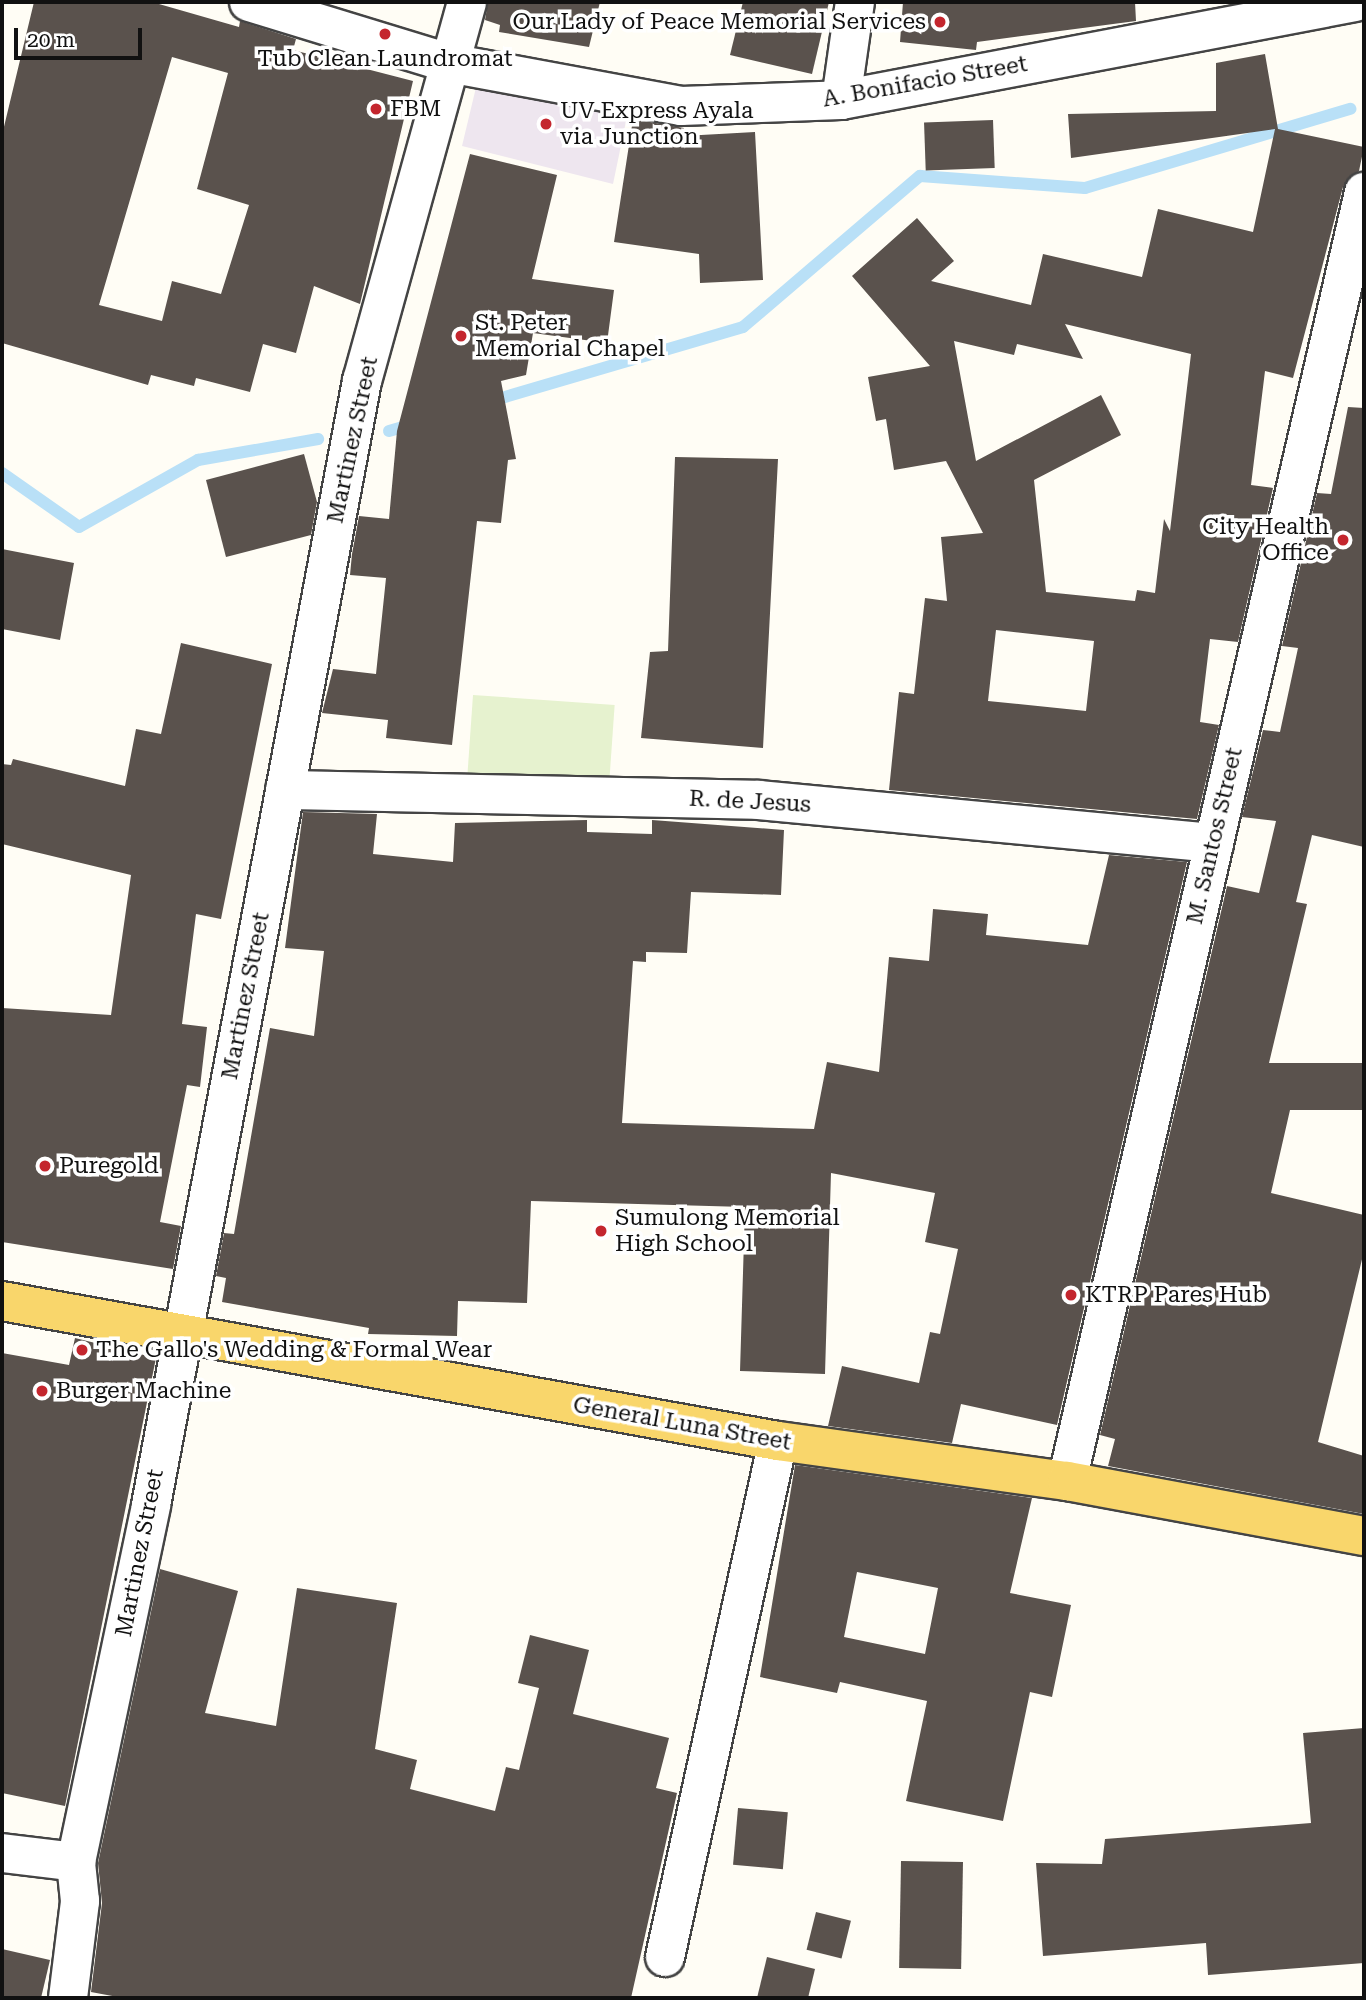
<!DOCTYPE html>
<html>
<head>
<meta charset="utf-8">
<style>
  body { margin:0 }
  #map { position:relative; width:1366px; height:2000px; overflow:hidden; background:#fffdf5; font-family:"Roboto Serif",serif }
  div>[style] { position:absolute }
  [style*='--x'] { left:calc(var(--x)*1px); top:calc(var(--y)*1px); width:calc(var(--w)*1px); rotate:calc(var(--a)*1deg) }
  .industrial>* { inset:0; background:#eee6ef }
  .pitch>* { inset:0; background:#e6f2cf; transform-origin:0 0 }
  .stream>* { height:12px; margin:-6px; padding:0 6px; transform-origin:6px; border-radius:6px; background:#b9e0f7 }
  .building>* { inset:0; background:#5a524d; transform-origin:0 0 }
  .roads { filter:drop-shadow(2px 0 #444) drop-shadow(-2px 0 #444) drop-shadow(0 2px #444) drop-shadow(0 -2px #444) }
  .minor>* { height:38px; margin:-19px; padding:0 19px; transform-origin:19px; border-radius:19px; background:#fff }
  .major>* { height:38px; margin:-19px; padding:0 19px; transform-origin:19px; border-radius:19px; background:#f9d66b }
  .dots>* { width:19px; height:19px; translate:-50% -50%; box-sizing:border-box; border:4px solid #fff; border-radius:50% }
  span { translate:-50% -50%; white-space:nowrap; text-align:center; line-height:1.15; -webkit-text-stroke:7px #fff; paint-order:stroke }
  .poi-label { font-size:23px; color:#111 }
  .right { translate:-100% -50%; text-align:right }
  .left { translate:0 -50%; text-align:left }
  .street-label { font-size:23px; color:#111 }
  .frame { position:absolute; inset:0; border:4px solid #111; pointer-events:none }
  .scale { position:absolute; left:14px; top:28px; width:128px; height:32px; box-sizing:border-box; border:4px solid #111; border-top:0; padding-left:9px; font-size:21px; line-height:24px; white-space:nowrap; color:#111; -webkit-text-stroke:5px #fff; paint-order:stroke }
</style>
</head>
<body>
<div id="map">
  <div class="industrial">
    <div style="clip-path:polygon(478px 79px,630px 102px,613px 184px,462px 146px)"></div>
  </div>
  <div class="pitch">
    <div style="left:473px;top:695px;width:142px;height:83px;rotate:4deg"></div>
  </div>
  <div class="stream">
    <div style="--x:488;--y:402;--w:266;--a:-16.4"></div>
    <div style="--x:743;--y:327;--w:233;--a:-40.5"></div>
    <div style="--x:920;--y:176;--w:165;--a:4.2"></div>
    <div style="--x:1085;--y:188;--w:277;--a:-16.6"></div>
    <div style="--x:389;--y:431;--w:25;--a:-16"></div>
    <div style="--x:2;--y:473;--w:94;--a:35"></div>
    <div style="--x:79;--y:527;--w:137;--a:-29.4"></div>
    <div style="--x:198;--y:460;--w:122;--a:-9.9"></div>
  </div>
  <div class="building">
    <div style="clip-path:polygon(evenodd,34px 2px,152px 2px,239px 27px,240px 21px,296px 39px,293px 50px,413px 81px,360px 304px,314px 286px,296px 353px,263px 344px,250px 392px,196px 378px,194px 386px,151px 375px,148px 385px,2px 343px,2px 135px,34px 2px,172px 57px,228px 73px,197px 189px,249px 205px,221px 294px,172px 281px,162px 321px,99px 305px,172px 57px)"></div>
    <div style="clip-path:polygon(488px 2px,600px 2px,589px 47px,499px 32px,500px 25px,485px 20px)"></div>
    <div style="clip-path:polygon(743px 2px,829px 2px,812px 74px,730px 55px)"></div>
    <div style="clip-path:polygon(903px 2px,1135px 2px,1136px 21px,977px 42px,976px 50px,900px 42px)"></div>
    <div style="clip-path:polygon(evenodd,1265px 54px,1278px 129px,1364px 147px,1359px 171px,1343px 187px,1293px 378px,1265px 371px,1251px 485px,1273px 488px,1238px 642px,1210px 639px,1200px 722px,1219px 725px,1197px 819px,889px 790px,899px 692px,914px 694px,925px 598px,947px 601px,941px 537px,983px 533px,946px 461px,894px 470px,886px 419px,876px 421px,868px 377px,930px 366px,852px 276px,917px 218px,954px 261px,931px 281px,1031px 305px,1043px 254px,1142px 277px,1158px 209px,1253px 232px,1275px 129px,1071px 158px,1068px 114px,1216px 111px,1216px 63px,1265px 54px,1065px 324px,1191px 354px,1170px 531px,1164px 519px,1155px 593px,1137px 590px,1135px 601px,1046px 592px,1034px 480px,1121px 435px,1101px 395px,976px 461px,954px 341px,1014px 355px,1017px 344px,1083px 359px,1065px 324px,1265px 54px,996px 630px,1094px 641px,1086px 711px,988px 701px,996px 630px)"></div>
    <div style="clip-path:polygon(633px 119px,684px 128px,683px 136px,755px 132px,763px 280px,700px 283px,699px 254px,614px 242px)"></div>
    <div style="left:993px;top:120px;width:48px;height:69px;rotate:88deg"></div>
    <div style="clip-path:polygon(470px 154px,557px 175px,532px 279px,614px 290px,607px 343px,533px 333px,526px 375px,501px 381px,516px 459px,508px 460px,501px 523px,477px 521px,452px 745px,386px 738px,388px 720px,322px 713px,333px 669px,376px 674px,386px 578px,350px 575px,352px 554px,359px 516px,389px 519px,397px 431px)"></div>
    <div style="clip-path:polygon(1348px 407px,1364px 408px,1364px 847px,1312px 835px,1296px 902px,1307px 904px,1269px 1063px,1364px 1063px,1364px 1110px,1290px 1110px,1271px 1193px,1364px 1215px,1364px 1251px,1318px 1442px,1364px 1456px,1364px 1514px,1108px 1466px,1115px 1439px,1100px 1435px,1227px 886px,1259px 893px,1276px 821px,1242px 817px,1263px 730px,1280px 732px,1298px 648px,1282px 646px,1317px 493px,1331px 494px)"></div>
    <div style="clip-path:polygon(304px 454px,317px 502px,311px 535px,226px 557px,206px 480px)"></div>
    <div style="clip-path:polygon(675px 457px,778px 459px,763px 748px,641px 738px,650px 652px,668px 651px)"></div>
    <div style="clip-path:polygon(2px 549px,74px 563px,60px 640px,2px 629px)"></div>
    <div style="clip-path:polygon(181px 643px,272px 664px,221px 919px,196px 914px,182px 1024px,207px 1027px,200px 1087px,187px 1085px,160px 1222px,181px 1226px,173px 1269px,2px 1242px,2px 1008px,111px 1015px,131px 875px,2px 844px,2px 764px,11px 765px,13px 759px,125px 786px,136px 729px,161px 734px)"></div>
    <div style="clip-path:polygon(303px 812px,377px 814px,373px 854px,453px 862px,455px 823px,587px 820px,587px 832px,652px 834px,652px 820px,784px 830px,781px 895px,691px 892px,687px 953px,646px 952px,646px 962px,633px 961px,622px 1123px,814px 1129px,827px 1062px,879px 1072px,889px 957px,929px 961px,933px 909px,988px 914px,986px 935px,1088px 945px,1109px 855px,1187px 862px,1057px 1425px,961px 1404px,952px 1443px,828px 1426px,842px 1366px,919px 1383px,930px 1332px,940px 1334px,958px 1249px,925px 1242px,935px 1193px,831px 1173px,825px 1374px,740px 1371px,745px 1207px,531px 1201px,527px 1303px,458px 1301px,457px 1336px,368px 1334px,369px 1328px,222px 1302px,226px 1278px,216px 1276px,224px 1233px,234px 1234px,270px 1028px,314px 1036px,324px 951px,285px 948px)"></div>
    <div style="clip-path:polygon(75px 1338px,156px 1358px,65px 1806px,2px 1793px,2px 1353px,69px 1365px)"></div>
    <div style="clip-path:polygon(evenodd,795px 1465px,1032px 1498px,1010px 1593px,1071px 1605px,1052px 1697px,1030px 1692px,1003px 1821px,906px 1801px,927px 1701px,840px 1682px,837px 1693px,760px 1677px,795px 1465px,857px 1572px,938px 1588px,925px 1654px,844px 1637px,857px 1572px)"></div>
    <div style="clip-path:polygon(160px 1569px,238px 1591px,205px 1713px,276px 1726px,297px 1588px,397px 1603px,375px 1749px,417px 1760px,410px 1789px,495px 1811px,506px 1767px,519px 1770px,539px 1688px,518px 1683px,530px 1635px,589px 1650px,573px 1714px,669px 1738px,656px 1788px,677px 1793px,631px 1998px,123px 1998px,91px 1992px,102px 1903px,98px 1863px)"></div>
    <div style="clip-path:polygon(1364px 1728px,1364px 1963px,1208px 1975px,1206px 1943px,1043px 1956px,1036px 1863px,1102px 1864px,1105px 1839px,1311px 1823px,1303px 1733px)"></div>
    <div style="left:738px;top:1808px;width:50px;height:57px;rotate:5deg"></div>
    <div style="left:901px;top:1861px;width:62px;height:107px;rotate:1deg"></div>
    <div style="left:816px;top:1912px;width:36px;height:39px;rotate:14deg"></div>
    <div style="clip-path:polygon(2px 1949px,50px 1960px,41px 1998px,2px 1998px)"></div>
    <div style="clip-path:polygon(767px 1957px,815px 1969px,808px 1998px,757px 1998px)"></div>
  </div>
  <div class="roads">
    <div class="minor">
      <div style="--x:249;--y:2;--w:209;--a:17"></div>
      <div style="--x:449;--y:63;--w:236;--a:10.5"></div>
      <div style="--x:681;--y:106;--w:160;--a:-2.1"></div>
      <div style="--x:841;--y:100;--w:523;--a:-10.79"></div>
      <div style="--x:841;--y:100;--w:99;--a:-81.9"></div>
      <div style="--x:285;--y:790;--w:474;--a:1.2"></div>
      <div style="--x:759;--y:800;--w:457;--a:5.4"></div>
      <div style="--x:1067;--y:1481;--w:1323;--a:-77.02"></div>
      <div style="--x:2;--y:1853;--w:75;--a:6.9"></div>
      <div style="--x:665;--y:1957;--w:528;--a:-77.65"></div>
      <div style="--x:68;--y:1998;--w:98;--a:-82.9"></div>
      <div style="--x:80;--y:1901;--w:39;--a:-96"></div>
      <div style="--x:76;--y:1862;--w:365;--a:-78.1"></div>
      <div style="--x:151;--y:1505;--w:1144;--a:-79.37"></div>
      <div style="--x:362;--y:381;--w:393;--a:-74.5"></div>
    </div>
    <div class="major">
      <div style="--x:2;--y:1301;--w:789;--a:10.23"></div>
      <div style="--x:778;--y:1441;--w:292;--a:7.9"></div>
      <div style="--x:1067;--y:1481;--w:302;--a:10.5"></div>
    </div>
  </div>
  <div class="dots">
    <div style="left:940px;top:22px;background:#c4262e"></div>
    <div style="left:385px;top:34px;background:#c4262e"></div>
    <div style="left:376px;top:109px;background:#c4262e"></div>
    <div style="left:546px;top:124px;background:#c4262e"></div>
    <div style="left:461px;top:336px;background:#c4262e"></div>
    <div style="left:1343px;top:540px;background:#c4262e"></div>
    <div style="left:45px;top:1166px;background:#c4262e"></div>
    <div style="left:601px;top:1231px;background:#c4262e"></div>
    <div style="left:1071px;top:1295px;background:#c4262e"></div>
    <div style="left:82px;top:1350px;background:#c4262e"></div>
    <div style="left:42px;top:1391px;background:#c4262e"></div>
  </div>
  <div class="poi-label">
    <span class="right" style="left:926px;top:22px">Our Lady of Peace Memorial Services</span>
    <span style="left:385px;top:59px">Tub Clean Laundromat</span>
    <span class="left" style="left:390px;top:109px">FBM</span>
    <span class="left" style="left:560px;top:124px">UV Express Ayala<br>via Junction</span>
    <span class="left" style="left:475px;top:336px">St. Peter<br>Memorial Chapel</span>
    <span class="right" style="left:1329px;top:540px">City Health<br>Office</span>
    <span class="left" style="left:59px;top:1166px">Puregold</span>
    <span class="left" style="left:615px;top:1231px">Sumulong Memorial<br>High School</span>
    <span class="left" style="left:1085px;top:1295px">KTRP Pares Hub</span>
    <span class="left" style="left:96px;top:1350px">The Gallo's Wedding &amp; Formal Wear</span>
    <span class="left" style="left:56px;top:1391px">Burger Machine</span>
  </div>
  <div class="street-label">
    <span style="left:925px;top:82px;rotate:-10deg">A. Bonifacio Street</span>
    <span style="left:353px;top:440px;rotate:-78deg">Martinez Street</span>
    <span style="left:750px;top:802px;rotate:3deg">R. de Jesus</span>
    <span style="left:1215px;top:836px;rotate:-77deg">M. Santos Street</span>
    <span style="left:246px;top:996px;rotate:-79deg">Martinez Street</span>
    <span style="left:682px;top:1424px;rotate:10deg">General Luna Street</span>
    <span style="left:140px;top:1553px;rotate:-79deg">Martinez Street</span>
  </div>
  <div class="frame"></div>
  <div class="scale">20 m</div>
</div>
</body>
</html>
